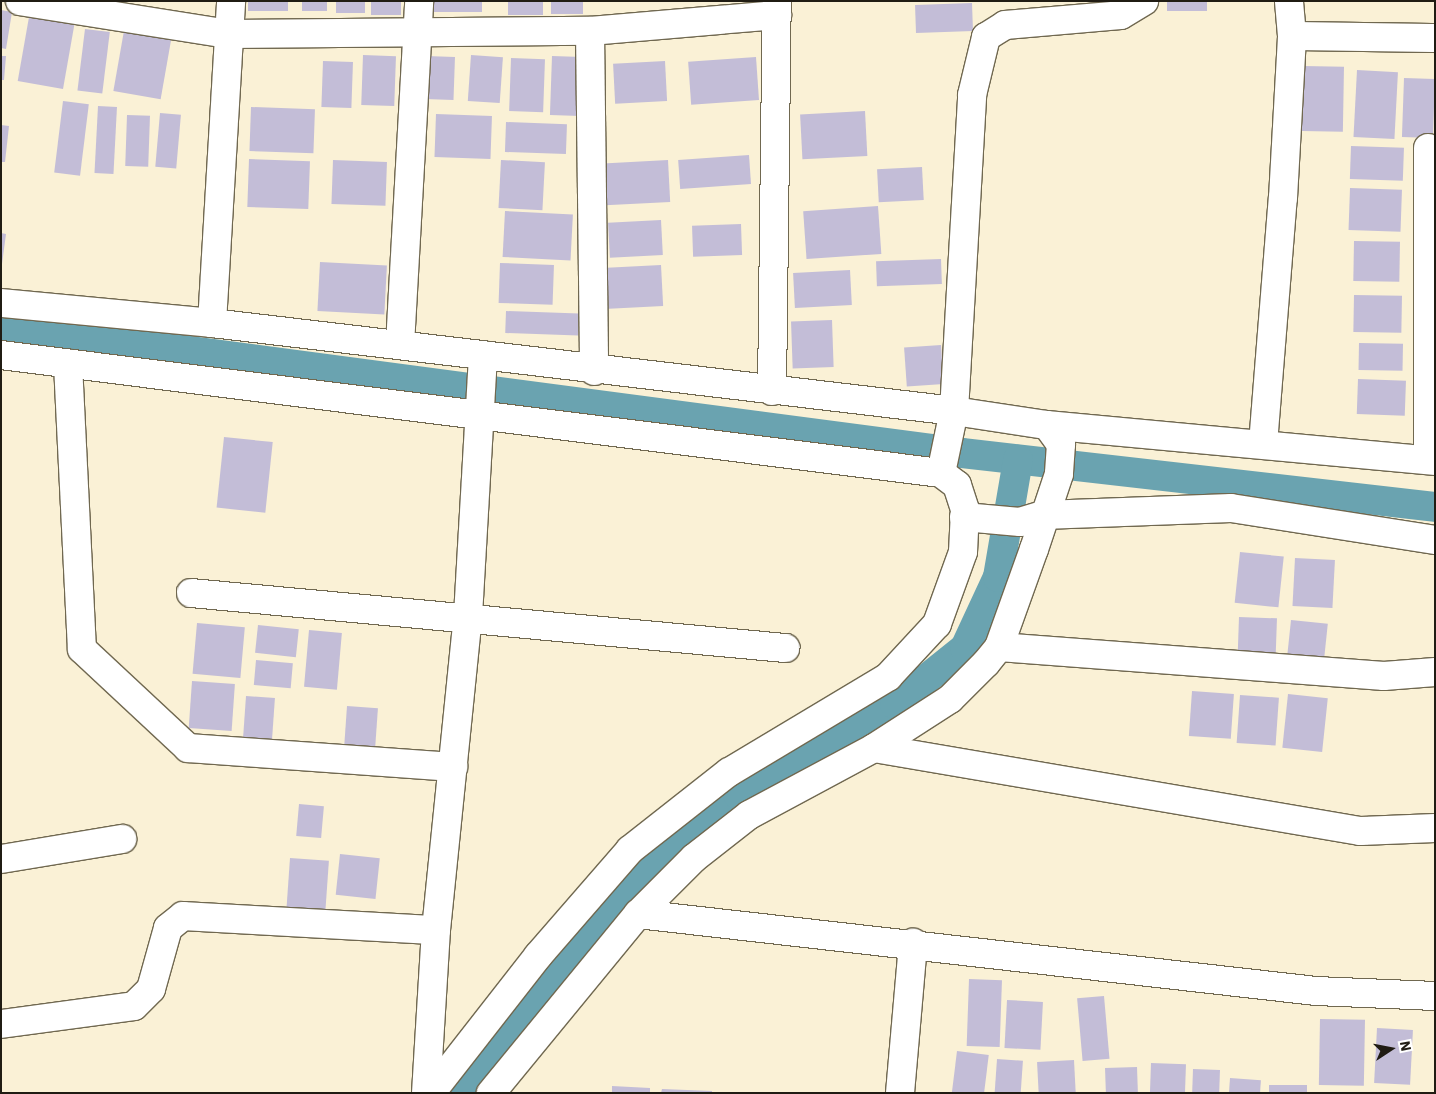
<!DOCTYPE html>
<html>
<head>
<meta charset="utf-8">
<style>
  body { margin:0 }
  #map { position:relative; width:1436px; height:1094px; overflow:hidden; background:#faf1d6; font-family:"IBM Plex Sans",sans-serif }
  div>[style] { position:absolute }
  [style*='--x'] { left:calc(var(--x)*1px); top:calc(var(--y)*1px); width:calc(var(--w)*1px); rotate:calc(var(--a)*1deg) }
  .canal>* { height:30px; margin:-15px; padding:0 15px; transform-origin:15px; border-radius:15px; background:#6aa3b0 }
  .building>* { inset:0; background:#c3bdd7; transform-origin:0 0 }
  .roads { filter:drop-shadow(1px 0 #706850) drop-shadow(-1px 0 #706850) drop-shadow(0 1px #706850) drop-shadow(0 -1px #706850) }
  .street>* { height:28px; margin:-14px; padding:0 14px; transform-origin:14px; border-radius:14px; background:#fff }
  .primary>* { height:28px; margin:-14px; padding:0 14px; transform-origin:14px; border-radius:14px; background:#fff }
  span { translate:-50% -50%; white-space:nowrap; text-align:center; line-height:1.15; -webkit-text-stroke:4px #fff; paint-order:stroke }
  .frame { position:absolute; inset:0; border:2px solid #201c13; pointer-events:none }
  .north { position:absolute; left:1366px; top:1024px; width:50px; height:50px; -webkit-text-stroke:4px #fff; paint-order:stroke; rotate:79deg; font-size:14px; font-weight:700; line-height:20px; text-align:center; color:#201c13 }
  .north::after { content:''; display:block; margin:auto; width:18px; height:22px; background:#201c13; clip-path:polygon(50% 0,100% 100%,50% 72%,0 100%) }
</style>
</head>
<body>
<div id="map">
  <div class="canal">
    <div style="--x:1;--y:326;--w:969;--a:7.53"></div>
    <div style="--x:962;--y:453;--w:476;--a:6.5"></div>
    <div style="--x:461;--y:1093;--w:320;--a:-50.6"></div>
    <div style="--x:664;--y:846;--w:90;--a:-35.1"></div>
    <div style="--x:738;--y:794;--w:181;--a:-29.8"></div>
    <div style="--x:895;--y:704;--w:90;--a:-38.7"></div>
    <div style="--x:965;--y:648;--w:78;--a:-65.1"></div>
    <div style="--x:998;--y:577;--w:119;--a:-80.3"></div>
  </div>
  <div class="building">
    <div style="left:248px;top:1px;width:40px;height:10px"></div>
    <div style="left:302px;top:1px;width:25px;height:10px"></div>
    <div style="left:336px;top:1px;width:29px;height:12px"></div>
    <div style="left:371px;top:1px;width:30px;height:14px"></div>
    <div style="left:428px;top:1px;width:54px;height:11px"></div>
    <div style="left:508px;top:1px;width:35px;height:14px"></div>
    <div style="left:551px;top:1px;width:32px;height:13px"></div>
    <div style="left:1167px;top:1px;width:40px;height:10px"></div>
    <div style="left:972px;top:3px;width:28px;height:57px;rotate:88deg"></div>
    <div style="clip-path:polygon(1px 10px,12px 12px,6px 49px,1px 48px)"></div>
    <div style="left:29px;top:17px;width:46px;height:65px;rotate:10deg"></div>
    <div style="left:125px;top:25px;width:48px;height:67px;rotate:10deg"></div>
    <div style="left:85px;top:29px;width:25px;height:62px;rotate:7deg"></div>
    <div style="left:363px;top:55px;width:33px;height:50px;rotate:2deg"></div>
    <div style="left:471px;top:55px;width:32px;height:46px;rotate:4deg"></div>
    <div style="clip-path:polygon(1px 56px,6px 56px,4px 80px,1px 80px)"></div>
    <div style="left:426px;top:56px;width:29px;height:43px;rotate:2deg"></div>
    <div style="left:552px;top:56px;width:30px;height:59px;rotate:2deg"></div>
    <div style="left:756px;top:57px;width:43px;height:68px;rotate:86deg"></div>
    <div style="left:511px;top:58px;width:34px;height:53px;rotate:2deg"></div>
    <div style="left:323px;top:61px;width:30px;height:46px;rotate:2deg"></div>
    <div style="left:665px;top:61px;width:40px;height:52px;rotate:87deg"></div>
    <div style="left:1303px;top:66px;width:41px;height:65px;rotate:1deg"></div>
    <div style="left:1357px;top:70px;width:41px;height:67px;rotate:3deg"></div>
    <div style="left:1404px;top:78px;width:31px;height:59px;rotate:2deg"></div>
    <div style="left:63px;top:101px;width:26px;height:72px;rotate:7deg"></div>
    <div style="left:98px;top:106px;width:19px;height:67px;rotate:3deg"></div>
    <div style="left:251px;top:107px;width:64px;height:44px;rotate:2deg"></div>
    <div style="left:865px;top:111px;width:45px;height:65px;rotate:87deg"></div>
    <div style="left:160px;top:113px;width:21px;height:54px;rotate:5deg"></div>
    <div style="left:436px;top:114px;width:56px;height:43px;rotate:2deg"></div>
    <div style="left:127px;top:115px;width:23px;height:51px;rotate:2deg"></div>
    <div style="left:506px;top:122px;width:61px;height:30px;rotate:2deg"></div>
    <div style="clip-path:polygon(1px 125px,9px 126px,5px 162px,1px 162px)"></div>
    <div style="left:1351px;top:146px;width:53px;height:33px;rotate:2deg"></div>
    <div style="left:749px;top:155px;width:29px;height:71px;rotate:86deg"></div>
    <div style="left:249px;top:159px;width:61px;height:48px;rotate:2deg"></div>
    <div style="left:333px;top:160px;width:54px;height:44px;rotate:2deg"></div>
    <div style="left:501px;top:160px;width:44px;height:48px;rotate:3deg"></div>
    <div style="left:668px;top:160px;width:42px;height:65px;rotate:87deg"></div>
    <div style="left:922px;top:167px;width:33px;height:45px;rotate:87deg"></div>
    <div style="left:1350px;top:188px;width:52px;height:42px;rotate:2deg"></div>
    <div style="left:878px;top:206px;width:48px;height:75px;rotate:86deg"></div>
    <div style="left:505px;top:211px;width:68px;height:46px;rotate:3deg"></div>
    <div style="left:661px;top:220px;width:35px;height:53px;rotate:87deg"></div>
    <div style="left:741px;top:224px;width:31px;height:49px;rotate:88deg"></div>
    <div style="clip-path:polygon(1px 233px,6px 234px,2px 264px,1px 264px)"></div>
    <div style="left:1354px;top:241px;width:46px;height:40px;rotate:1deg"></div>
    <div style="left:941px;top:259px;width:25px;height:65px;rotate:88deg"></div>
    <div style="left:320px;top:262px;width:67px;height:49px;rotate:3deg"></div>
    <div style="left:500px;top:263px;width:54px;height:40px;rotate:2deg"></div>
    <div style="left:661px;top:265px;width:41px;height:59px;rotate:87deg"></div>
    <div style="left:850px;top:270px;width:35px;height:57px;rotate:87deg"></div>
    <div style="left:1354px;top:295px;width:48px;height:37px;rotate:1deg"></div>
    <div style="left:506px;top:311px;width:73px;height:22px;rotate:2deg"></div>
    <div style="left:832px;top:320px;width:47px;height:41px;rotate:88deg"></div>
    <div style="left:1359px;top:343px;width:44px;height:27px;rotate:1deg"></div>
    <div style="left:941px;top:345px;width:39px;height:37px;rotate:86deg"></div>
    <div style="left:1358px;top:379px;width:48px;height:35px;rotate:2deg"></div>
    <div style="left:224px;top:437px;width:49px;height:71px;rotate:6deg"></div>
    <div style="left:1240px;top:552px;width:44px;height:51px;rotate:6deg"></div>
    <div style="left:1295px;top:558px;width:40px;height:48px;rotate:3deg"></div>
    <div style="left:1239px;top:617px;width:38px;height:43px;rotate:2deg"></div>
    <div style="left:1291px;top:620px;width:37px;height:44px;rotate:6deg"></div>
    <div style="left:197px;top:623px;width:48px;height:51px;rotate:5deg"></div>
    <div style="left:258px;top:625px;width:41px;height:28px;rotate:6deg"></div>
    <div style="left:309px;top:630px;width:33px;height:57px;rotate:5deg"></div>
    <div style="left:256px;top:660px;width:37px;height:25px;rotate:5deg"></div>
    <div style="left:192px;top:681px;width:43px;height:47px;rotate:4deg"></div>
    <div style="left:1192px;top:691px;width:42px;height:45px;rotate:4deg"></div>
    <div style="left:1288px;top:694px;width:40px;height:54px;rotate:6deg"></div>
    <div style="left:1240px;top:695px;width:39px;height:48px;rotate:4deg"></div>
    <div style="left:246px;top:696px;width:29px;height:46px;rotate:4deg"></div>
    <div style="left:347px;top:706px;width:31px;height:45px;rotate:4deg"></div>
    <div style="left:299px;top:804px;width:25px;height:32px;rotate:5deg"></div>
    <div style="left:340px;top:854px;width:40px;height:41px;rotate:6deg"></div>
    <div style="left:290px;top:858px;width:39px;height:51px;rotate:4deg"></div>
    <div style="left:969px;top:979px;width:33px;height:67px;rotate:2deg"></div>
    <div style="left:1104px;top:996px;width:63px;height:27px;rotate:85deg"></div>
    <div style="left:1007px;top:1000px;width:36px;height:48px;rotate:3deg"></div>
    <div style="left:1320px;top:1019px;width:45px;height:66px;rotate:1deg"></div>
    <div style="left:1377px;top:1028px;width:36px;height:55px;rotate:3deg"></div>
    <div style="left:957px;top:1051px;width:32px;height:42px;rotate:7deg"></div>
    <div style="left:997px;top:1059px;width:26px;height:34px;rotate:4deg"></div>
    <div style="left:1074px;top:1060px;width:33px;height:37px;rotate:87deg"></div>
    <div style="left:1151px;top:1063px;width:35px;height:30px;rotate:2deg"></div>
    <div style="left:1137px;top:1067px;width:26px;height:32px;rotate:88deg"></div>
    <div style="left:1193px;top:1069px;width:27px;height:24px;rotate:2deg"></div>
    <div style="left:1230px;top:1078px;width:31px;height:15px;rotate:4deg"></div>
    <div style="left:1307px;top:1085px;width:8px;height:38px;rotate:90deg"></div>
    <div style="clip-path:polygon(612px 1086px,650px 1088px,650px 1093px,612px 1093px)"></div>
    <div style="clip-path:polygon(662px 1089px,712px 1091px,712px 1093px,661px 1093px)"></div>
  </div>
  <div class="roads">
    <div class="street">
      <div style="--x:20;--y:1;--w:212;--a:9"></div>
      <div style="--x:229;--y:34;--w:361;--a:-0.5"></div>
      <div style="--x:590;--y:31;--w:188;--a:-4.9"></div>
      <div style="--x:590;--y:31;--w:340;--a:89.3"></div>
      <div style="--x:1292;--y:36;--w:143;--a:0.8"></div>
      <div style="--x:1428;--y:148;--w:312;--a:90"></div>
      <div style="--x:212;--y:323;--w:323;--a:-86.6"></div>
      <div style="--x:400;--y:345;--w:345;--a:-86.8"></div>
      <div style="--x:68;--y:364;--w:285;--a:87.2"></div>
      <div style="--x:82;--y:649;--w:145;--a:43"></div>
      <div style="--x:188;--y:748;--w:266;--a:4.1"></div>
      <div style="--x:772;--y:391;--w:390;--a:-89.3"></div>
      <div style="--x:1047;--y:425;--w:390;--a:5.3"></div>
      <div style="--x:1263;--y:444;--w:247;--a:-85.4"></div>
      <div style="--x:1283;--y:198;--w:162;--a:-86.8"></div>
      <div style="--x:1292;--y:36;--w:35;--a:-95"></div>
      <div style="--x:941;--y:473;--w:63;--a:-78.2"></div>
      <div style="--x:954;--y:411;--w:317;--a:-86.7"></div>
      <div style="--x:972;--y:95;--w:60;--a:-76.4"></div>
      <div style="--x:986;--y:37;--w:22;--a:-32"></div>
      <div style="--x:1005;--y:25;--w:116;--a:-4.9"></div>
      <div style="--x:1121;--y:15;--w:27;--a:-31"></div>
      <div style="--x:964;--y:517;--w:56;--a:5.1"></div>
      <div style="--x:1020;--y:522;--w:24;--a:-17"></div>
      <div style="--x:1043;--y:515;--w:188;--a:-2.1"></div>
      <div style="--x:1231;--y:508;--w:206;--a:8.9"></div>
      <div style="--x:191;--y:593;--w:597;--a:5.29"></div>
      <div style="--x:999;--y:647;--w:386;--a:4.3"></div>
      <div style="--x:1384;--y:676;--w:51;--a:-4.5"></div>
      <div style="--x:874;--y:748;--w:493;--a:9.7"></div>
      <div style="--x:1360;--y:831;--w:75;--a:-2.3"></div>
      <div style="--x:1;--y:859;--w:123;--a:-9.4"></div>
      <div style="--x:638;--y:914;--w:682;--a:6.48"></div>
      <div style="--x:1316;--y:991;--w:119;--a:2.4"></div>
      <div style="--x:1;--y:1024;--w:134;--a:-7.7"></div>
      <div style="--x:134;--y:1006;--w:24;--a:-45"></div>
      <div style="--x:151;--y:989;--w:63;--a:-74.4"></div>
      <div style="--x:168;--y:928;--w:19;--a:-39"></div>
      <div style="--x:183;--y:916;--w:253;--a:3.2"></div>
      <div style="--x:426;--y:1093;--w:163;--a:-86.5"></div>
      <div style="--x:436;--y:930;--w:316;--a:-84.2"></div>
      <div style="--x:468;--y:616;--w:261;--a:-86.7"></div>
      <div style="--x:900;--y:1093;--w:151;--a:-85"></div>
    </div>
    <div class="primary">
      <div style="--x:1;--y:303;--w:212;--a:5.4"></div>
      <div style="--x:212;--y:323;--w:747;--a:6.76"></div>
      <div style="--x:954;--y:411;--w:94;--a:8.6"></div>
      <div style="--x:1047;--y:425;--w:24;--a:54"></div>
      <div style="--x:1061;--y:444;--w:30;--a:94"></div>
      <div style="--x:1059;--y:474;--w:79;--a:108.4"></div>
      <div style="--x:1034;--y:549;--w:104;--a:109.7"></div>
      <div style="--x:999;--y:647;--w:21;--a:129"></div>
      <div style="--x:986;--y:663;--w:51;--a:135"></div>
      <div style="--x:950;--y:699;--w:90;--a:147.2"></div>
      <div style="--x:874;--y:748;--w:142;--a:151.8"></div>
      <div style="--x:749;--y:815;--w:70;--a:142"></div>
      <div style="--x:694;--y:858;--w:79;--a:135"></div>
      <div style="--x:638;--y:914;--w:232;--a:129.4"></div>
      <div style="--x:1;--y:355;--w:947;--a:7.16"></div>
      <div style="--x:941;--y:473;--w:20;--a:37"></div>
      <div style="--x:957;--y:485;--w:26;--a:72"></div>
      <div style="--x:965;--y:510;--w:42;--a:92.7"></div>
      <div style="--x:963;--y:552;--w:77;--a:109.9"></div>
      <div style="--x:937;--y:624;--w:72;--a:132.8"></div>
      <div style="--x:888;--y:677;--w:185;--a:149.1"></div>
      <div style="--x:729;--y:772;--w:126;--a:141.8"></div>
      <div style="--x:630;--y:850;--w:140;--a:131"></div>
      <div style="--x:538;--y:956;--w:174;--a:128"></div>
    </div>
  </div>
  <div class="frame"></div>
  <div class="north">N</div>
</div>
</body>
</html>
